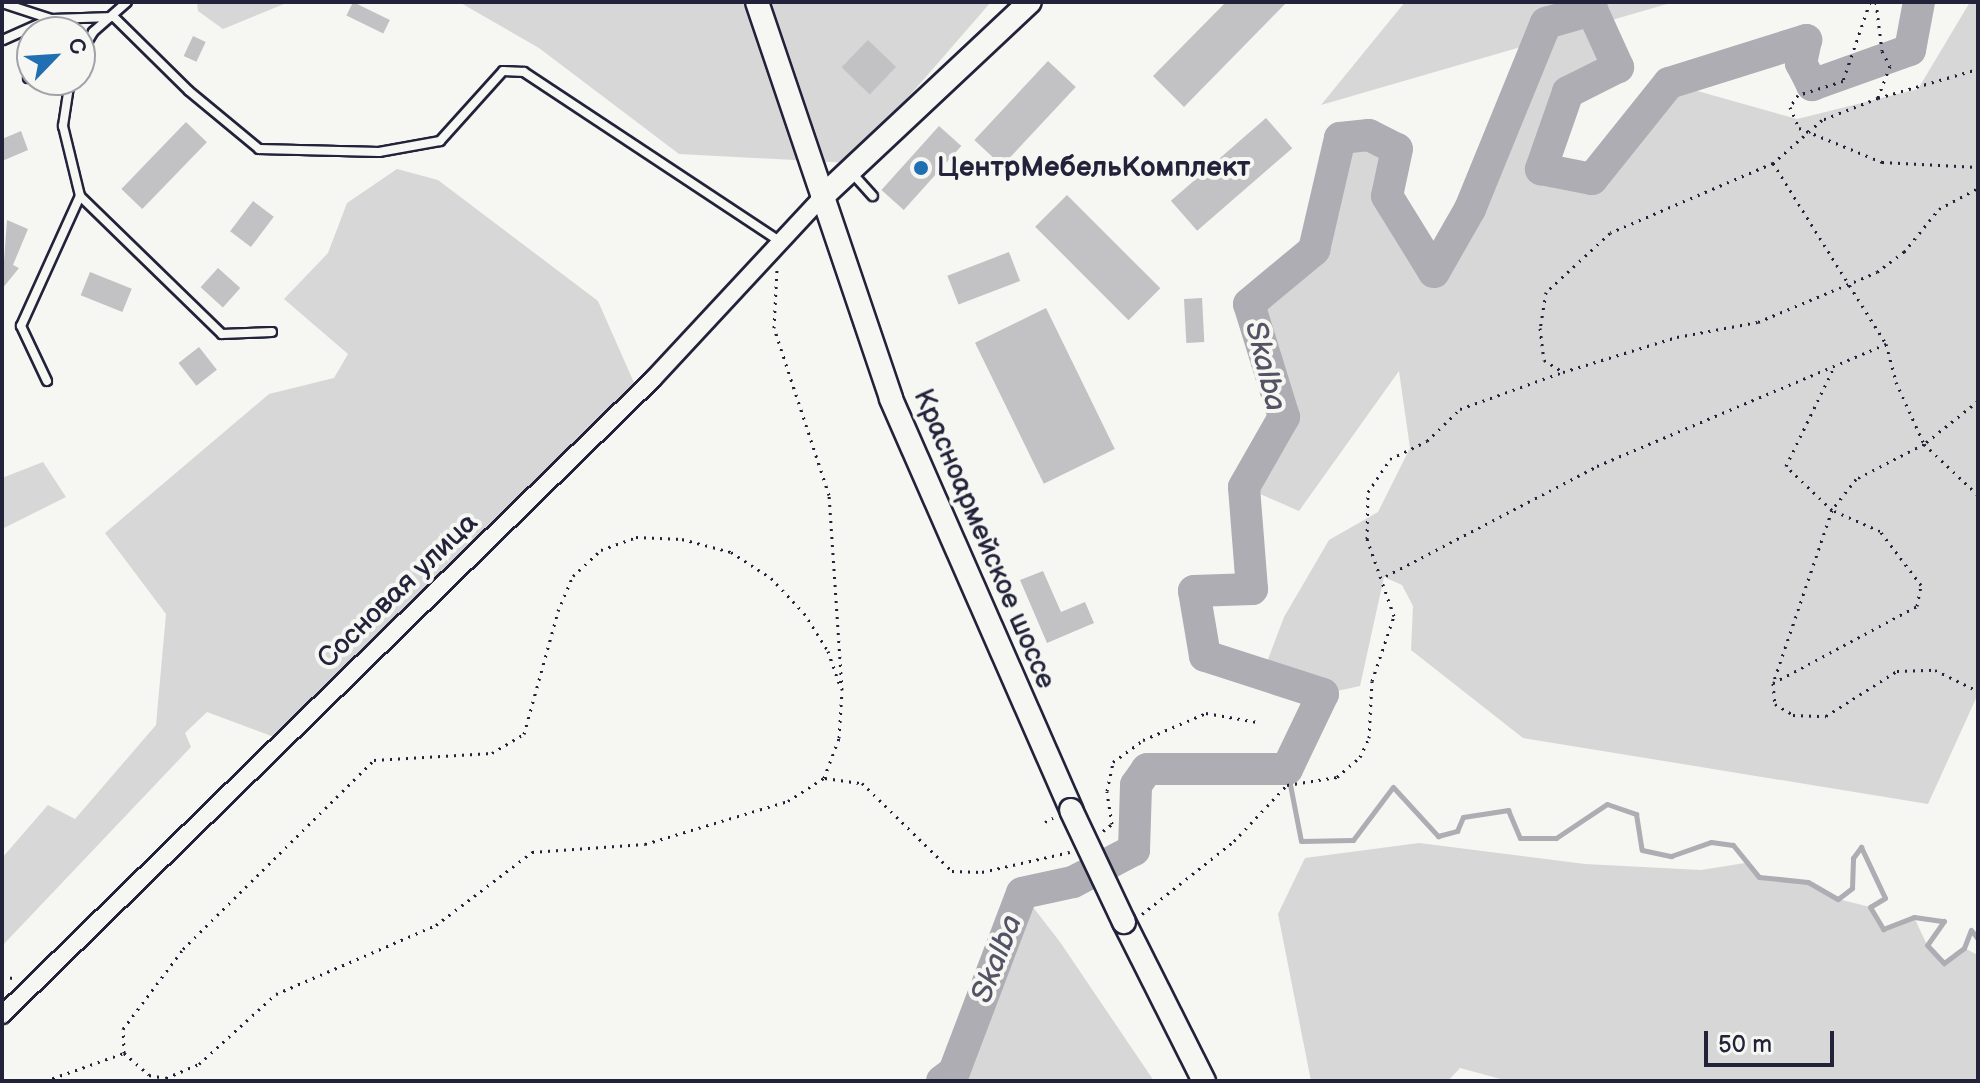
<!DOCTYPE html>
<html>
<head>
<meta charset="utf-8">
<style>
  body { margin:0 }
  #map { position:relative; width:1980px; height:1083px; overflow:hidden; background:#f6f6f2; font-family:"Balsamiq Sans",sans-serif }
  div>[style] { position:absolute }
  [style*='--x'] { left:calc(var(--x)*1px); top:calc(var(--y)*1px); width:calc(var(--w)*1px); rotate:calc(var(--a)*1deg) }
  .green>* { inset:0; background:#d7d7d7 }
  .stream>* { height:5px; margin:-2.5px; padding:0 2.5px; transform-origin:2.5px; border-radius:2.5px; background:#adadb3 }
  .river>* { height:32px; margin:-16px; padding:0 16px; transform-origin:16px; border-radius:16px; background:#adadb3 }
  .building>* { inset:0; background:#c2c2c4; transform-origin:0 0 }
  .path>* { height:3px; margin-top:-1.5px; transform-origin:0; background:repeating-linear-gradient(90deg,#22223b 0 2px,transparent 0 8px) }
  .roads { filter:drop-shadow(2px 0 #22223b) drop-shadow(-2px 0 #22223b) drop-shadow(0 2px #22223b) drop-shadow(0 -2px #22223b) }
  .lane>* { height:8px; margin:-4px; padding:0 4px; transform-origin:4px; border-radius:4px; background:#f6f6f2 }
  .street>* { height:16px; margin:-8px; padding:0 8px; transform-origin:8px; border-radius:8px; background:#f6f6f2 }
  .secondary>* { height:22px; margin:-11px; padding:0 11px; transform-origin:11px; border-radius:11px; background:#f6f6f2 }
  .bridges { filter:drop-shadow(2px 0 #22223b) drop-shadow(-2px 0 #22223b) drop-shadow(0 2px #22223b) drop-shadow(0 -2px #22223b) }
  .secondary-bridge>* { height:22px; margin:-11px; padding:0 11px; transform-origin:11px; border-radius:11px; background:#f6f6f2 }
  .dots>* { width:22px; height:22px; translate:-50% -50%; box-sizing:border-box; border:4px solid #f6f6f2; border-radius:50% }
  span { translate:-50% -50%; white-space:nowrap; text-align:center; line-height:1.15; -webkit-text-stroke:8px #f6f6f2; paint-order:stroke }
  .poi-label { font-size:28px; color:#22223b; font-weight:700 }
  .left { translate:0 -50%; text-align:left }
  .street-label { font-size:28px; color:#22223b }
  .water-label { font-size:30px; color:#535365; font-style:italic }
  .frame { position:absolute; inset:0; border:4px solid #22223b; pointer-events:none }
  .north { position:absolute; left:16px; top:16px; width:80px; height:80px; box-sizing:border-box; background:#f6f6f2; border:2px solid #a1a1a9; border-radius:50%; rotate:65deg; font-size:22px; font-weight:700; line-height:32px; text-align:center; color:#22223b }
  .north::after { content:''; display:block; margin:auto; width:28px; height:36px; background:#1f6fb2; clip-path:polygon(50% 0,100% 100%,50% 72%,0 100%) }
  .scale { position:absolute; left:1704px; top:1031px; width:130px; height:36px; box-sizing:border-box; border:4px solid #22223b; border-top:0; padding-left:10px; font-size:24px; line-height:28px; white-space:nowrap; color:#22223b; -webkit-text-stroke:6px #f6f6f2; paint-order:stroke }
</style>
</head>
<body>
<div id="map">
  <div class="green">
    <div style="clip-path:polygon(197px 2px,289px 2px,223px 29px,198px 11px)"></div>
    <div style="clip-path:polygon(459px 2px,991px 2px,851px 163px,679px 154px,539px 48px)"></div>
    <div style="clip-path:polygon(1405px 2px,1674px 2px,1598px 24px,1618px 67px,1568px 92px,1541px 169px,1592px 179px,1669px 83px,1797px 119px,1918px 89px,1970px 2px,1978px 2px,1978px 694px,1928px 804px,1523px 738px,1411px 650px,1413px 606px,1402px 585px,1384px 577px,1360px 686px,1323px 694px,1267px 662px,1284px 617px,1329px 540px,1378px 512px,1410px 448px,1399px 371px,1299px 511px,1244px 487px,1284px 417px,1249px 304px,1314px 250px,1340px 138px,1369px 135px,1397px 149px,1387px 196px,1434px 272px,1470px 209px,1538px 42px,1321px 105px)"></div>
    <div style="clip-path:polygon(397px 169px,438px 180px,598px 301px,635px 385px,274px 737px,207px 712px,185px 733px,191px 747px,2px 946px,2px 858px,48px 805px,75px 819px,156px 725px,166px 614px,105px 533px,269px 394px,334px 378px,348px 354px,284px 299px,328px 253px,347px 203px)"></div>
    <div style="clip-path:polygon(43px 462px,66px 497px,2px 529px,2px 478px)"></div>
    <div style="clip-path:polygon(1419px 843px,1585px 864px,1701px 870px,1745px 863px,1759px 877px,1808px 882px,1838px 899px,1870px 907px,1883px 929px,1914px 917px,1927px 945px,1944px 963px,1964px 948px,1978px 955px,1978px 1081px,1508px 1081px,1460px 1068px,1448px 1081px,1311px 1081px,1278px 914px,1305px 858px)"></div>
    <div style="clip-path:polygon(1022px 893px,1060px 942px,1154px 1081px,942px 1081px,954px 1072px)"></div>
  </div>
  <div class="stream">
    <div style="--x:1287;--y:769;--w:73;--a:79"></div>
    <div style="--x:1301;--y:841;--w:52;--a:-1.1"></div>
    <div style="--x:1353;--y:840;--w:66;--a:-53"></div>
    <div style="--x:1393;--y:787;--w:67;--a:47.4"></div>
    <div style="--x:1438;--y:836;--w:20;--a:-15"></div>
    <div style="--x:1457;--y:831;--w:15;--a:-67"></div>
    <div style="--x:1463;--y:817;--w:46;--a:-8.8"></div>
    <div style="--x:1508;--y:810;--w:30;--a:67"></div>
    <div style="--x:1520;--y:838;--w:36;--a:0"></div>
    <div style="--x:1556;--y:838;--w:61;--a:-33.7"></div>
    <div style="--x:1607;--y:804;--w:31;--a:19"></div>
    <div style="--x:1636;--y:814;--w:36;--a:81"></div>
    <div style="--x:1642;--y:850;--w:30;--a:12"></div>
    <div style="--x:1671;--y:856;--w:42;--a:-19.3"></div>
    <div style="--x:1711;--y:842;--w:22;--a:8"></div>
    <div style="--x:1733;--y:845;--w:41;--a:50.9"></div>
    <div style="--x:1759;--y:877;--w:49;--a:5.8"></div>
    <div style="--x:1808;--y:882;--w:34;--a:30"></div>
    <div style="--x:1838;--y:899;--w:18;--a:-38"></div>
    <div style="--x:1852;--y:888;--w:30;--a:-88"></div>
    <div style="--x:1853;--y:858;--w:14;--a:-54"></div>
    <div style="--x:1861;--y:847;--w:56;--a:64.8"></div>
    <div style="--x:1885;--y:898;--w:17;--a:149"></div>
    <div style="--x:1870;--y:907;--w:26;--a:59"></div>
    <div style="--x:1883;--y:929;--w:33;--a:-21"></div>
    <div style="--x:1914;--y:917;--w:30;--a:8"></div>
    <div style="--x:1944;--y:921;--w:29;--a:125"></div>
    <div style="--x:1927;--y:945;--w:25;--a:47"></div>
    <div style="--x:1944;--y:963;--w:25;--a:-37"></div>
    <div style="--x:1964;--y:948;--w:19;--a:-69"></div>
    <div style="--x:1971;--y:930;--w:11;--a:52"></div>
  </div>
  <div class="river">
    <div style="--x:942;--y:1081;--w:15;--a:-37"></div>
    <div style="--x:954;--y:1072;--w:191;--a:-69.2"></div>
    <div style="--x:1022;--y:893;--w:52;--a:-12.2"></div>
    <div style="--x:1073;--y:882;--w:69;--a:-27.7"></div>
    <div style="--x:1134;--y:850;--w:65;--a:-88.2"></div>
    <div style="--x:1136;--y:785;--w:19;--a:-55"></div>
    <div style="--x:1147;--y:769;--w:140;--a:0"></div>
    <div style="--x:1287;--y:769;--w:83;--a:-64.4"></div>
    <div style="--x:1323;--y:694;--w:124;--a:-162.1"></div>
    <div style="--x:1205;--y:656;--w:66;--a:-99.6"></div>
    <div style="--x:1194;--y:591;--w:58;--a:-2"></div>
    <div style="--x:1252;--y:589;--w:102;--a:-94.5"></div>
    <div style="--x:1244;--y:487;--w:81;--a:-60.3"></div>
    <div style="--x:1284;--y:417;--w:118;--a:-107.2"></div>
    <div style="--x:1249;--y:304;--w:85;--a:-39.7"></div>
    <div style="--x:1314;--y:250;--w:115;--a:-76.9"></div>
    <div style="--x:1340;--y:138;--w:29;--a:-6"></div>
    <div style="--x:1369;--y:135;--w:31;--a:27"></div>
    <div style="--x:1397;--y:149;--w:48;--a:102"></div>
    <div style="--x:1387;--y:196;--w:89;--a:58.3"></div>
    <div style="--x:1434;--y:272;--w:73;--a:-60.3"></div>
    <div style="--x:1470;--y:209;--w:201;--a:-67.8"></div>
    <div style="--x:1546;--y:23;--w:48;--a:-15.8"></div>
    <div style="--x:1592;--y:10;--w:63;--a:65.5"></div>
    <div style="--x:1618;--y:67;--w:56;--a:153.4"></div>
    <div style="--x:1568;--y:92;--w:82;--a:109.3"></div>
    <div style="--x:1541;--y:169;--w:52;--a:11.1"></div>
    <div style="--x:1592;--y:179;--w:123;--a:-51.3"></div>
    <div style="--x:1669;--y:83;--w:144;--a:-17.4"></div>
    <div style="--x:1806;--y:40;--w:24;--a:102"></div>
    <div style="--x:1801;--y:63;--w:25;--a:63"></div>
    <div style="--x:1812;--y:85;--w:104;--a:-19.7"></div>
    <div style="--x:1910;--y:50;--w:49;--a:-79.4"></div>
  </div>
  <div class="building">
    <div style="left:353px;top:2px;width:41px;height:15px;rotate:26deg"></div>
    <div style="clip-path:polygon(1226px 2px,1287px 2px,1184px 107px,1153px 76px)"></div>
    <div style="left:193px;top:36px;width:14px;height:22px;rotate:25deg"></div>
    <div style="left:868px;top:40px;width:39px;height:38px;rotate:44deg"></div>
    <div style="left:1048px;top:61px;width:38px;height:108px;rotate:43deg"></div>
    <div style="left:1266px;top:118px;width:40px;height:126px;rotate:49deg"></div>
    <div style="left:186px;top:122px;width:29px;height:93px;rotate:44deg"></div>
    <div style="left:939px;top:126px;width:30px;height:86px;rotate:42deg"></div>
    <div style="clip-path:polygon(21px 131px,28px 150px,2px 161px,2px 139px)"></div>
    <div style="left:1067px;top:195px;width:132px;height:45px;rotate:45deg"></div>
    <div style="left:253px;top:201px;width:26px;height:38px;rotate:37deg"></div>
    <div style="clip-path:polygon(7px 220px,28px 229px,13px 265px,19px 268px,2px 289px)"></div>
    <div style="left:1009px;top:252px;width:31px;height:66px;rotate:69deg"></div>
    <div style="left:218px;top:268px;width:30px;height:26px;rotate:42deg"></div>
    <div style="left:90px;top:272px;width:45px;height:25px;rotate:22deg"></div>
    <div style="left:1202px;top:298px;width:44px;height:18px;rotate:87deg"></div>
    <div style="left:1046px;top:308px;width:157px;height:79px;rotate:64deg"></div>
    <div style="left:199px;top:347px;width:29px;height:26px;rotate:52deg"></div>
    <div style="clip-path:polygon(1043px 571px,1061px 612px,1085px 602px,1094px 623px,1047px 643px,1020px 580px)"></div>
  </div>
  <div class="path">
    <div style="--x:1870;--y:2;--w:83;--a:108.9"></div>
    <div style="--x:1843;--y:81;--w:47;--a:162.7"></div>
    <div style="--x:1798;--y:95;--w:14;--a:124"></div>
    <div style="--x:1790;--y:107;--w:23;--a:67"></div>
    <div style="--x:1799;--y:128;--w:90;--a:22.3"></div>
    <div style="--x:1882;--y:162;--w:96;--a:3"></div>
    <div style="--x:1876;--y:2;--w:49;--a:83"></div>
    <div style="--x:1882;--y:51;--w:17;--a:62"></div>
    <div style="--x:1890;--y:66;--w:34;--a:111"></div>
    <div style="--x:1878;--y:98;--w:60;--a:158.6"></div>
    <div style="--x:1822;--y:120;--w:65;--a:138.7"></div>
    <div style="--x:1773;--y:163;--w:177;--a:156.8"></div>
    <div style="--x:1610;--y:233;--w:87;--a:137.3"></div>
    <div style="--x:1546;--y:292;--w:36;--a:99"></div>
    <div style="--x:1540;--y:328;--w:32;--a:83"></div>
    <div style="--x:1544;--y:360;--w:22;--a:32"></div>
    <div style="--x:1563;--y:372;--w:119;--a:-17.1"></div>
    <div style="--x:1677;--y:337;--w:82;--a:-10.5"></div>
    <div style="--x:1758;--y:322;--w:129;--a:-22.8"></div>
    <div style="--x:1877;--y:272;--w:34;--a:-37"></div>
    <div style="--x:1904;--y:252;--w:55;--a:-50.9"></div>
    <div style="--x:1939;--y:209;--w:44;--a:-28.3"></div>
    <div style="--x:1878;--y:98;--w:104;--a:-16.2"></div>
    <div style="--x:1773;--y:163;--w:213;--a:58"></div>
    <div style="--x:1886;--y:344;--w:39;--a:75"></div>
    <div style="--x:1896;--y:382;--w:68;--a:65.7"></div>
    <div style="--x:1924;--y:444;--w:74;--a:43.4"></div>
    <div style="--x:1978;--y:401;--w:69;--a:141.5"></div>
    <div style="--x:1924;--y:444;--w:76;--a:152.8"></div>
    <div style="--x:1856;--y:479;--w:39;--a:128"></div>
    <div style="--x:1832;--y:510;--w:183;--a:108.8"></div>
    <div style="--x:1773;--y:683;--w:21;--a:85"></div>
    <div style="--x:1775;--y:704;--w:21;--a:31"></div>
    <div style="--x:1793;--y:715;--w:33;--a:2"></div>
    <div style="--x:1826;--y:716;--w:84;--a:-32.4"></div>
    <div style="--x:1897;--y:671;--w:38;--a:-2"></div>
    <div style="--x:1935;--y:670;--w:48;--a:26"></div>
    <div style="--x:1386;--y:576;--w:238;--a:-27.5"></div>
    <div style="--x:1597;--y:466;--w:314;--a:-22.9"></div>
    <div style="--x:1773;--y:683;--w:163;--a:-28.1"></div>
    <div style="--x:1917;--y:606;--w:21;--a:-79"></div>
    <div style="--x:1921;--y:585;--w:68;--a:-127.2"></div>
    <div style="--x:1880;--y:531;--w:52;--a:-156.4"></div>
    <div style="--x:1832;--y:510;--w:64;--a:-136.3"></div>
    <div style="--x:1786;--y:466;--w:108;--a:-64.1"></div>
    <div style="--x:825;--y:778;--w:37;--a:8"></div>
    <div style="--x:862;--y:783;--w:126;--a:44.4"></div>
    <div style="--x:952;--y:871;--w:30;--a:2"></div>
    <div style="--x:982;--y:872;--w:90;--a:-12.8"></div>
    <div style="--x:1045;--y:822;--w:9;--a:-27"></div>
    <div style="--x:1103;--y:831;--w:11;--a:-38"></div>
    <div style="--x:1112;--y:824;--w:33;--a:-99"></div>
    <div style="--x:1107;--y:791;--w:30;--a:-78"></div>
    <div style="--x:1113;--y:762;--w:37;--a:-36"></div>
    <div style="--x:1143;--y:740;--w:69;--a:-23.2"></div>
    <div style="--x:1206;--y:713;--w:52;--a:10"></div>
    <div style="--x:1142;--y:914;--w:117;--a:-38.4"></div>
    <div style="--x:1234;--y:841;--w:77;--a:-46.6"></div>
    <div style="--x:1287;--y:785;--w:51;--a:-9.1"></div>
    <div style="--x:1337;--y:777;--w:30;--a:-41"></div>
    <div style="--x:1360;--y:757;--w:21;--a:-65"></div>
    <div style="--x:1369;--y:738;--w:57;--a:-87"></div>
    <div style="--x:1372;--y:681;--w:69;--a:-71.3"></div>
    <div style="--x:1394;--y:616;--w:82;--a:-109.3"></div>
    <div style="--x:1367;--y:539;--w:47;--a:-88.8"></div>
    <div style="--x:1368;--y:492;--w:40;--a:-56"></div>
    <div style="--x:1390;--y:459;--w:41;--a:-25.9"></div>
    <div style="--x:1427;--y:441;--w:46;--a:-44.1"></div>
    <div style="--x:1460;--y:409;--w:109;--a:-19.8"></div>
    <div style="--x:2;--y:977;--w:12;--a:5"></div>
    <div style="--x:124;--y:1053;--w:24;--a:-92"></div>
    <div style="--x:123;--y:1029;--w:100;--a:-53.1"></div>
    <div style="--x:183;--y:949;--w:269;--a:-44.7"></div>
    <div style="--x:374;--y:760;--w:118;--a:-3.4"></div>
    <div style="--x:492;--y:753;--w:37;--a:-31"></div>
    <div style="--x:524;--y:734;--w:128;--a:-74.5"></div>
    <div style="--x:558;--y:611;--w:38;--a:-67"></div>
    <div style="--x:573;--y:576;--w:38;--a:-43"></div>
    <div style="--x:601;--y:550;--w:37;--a:-20"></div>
    <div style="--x:636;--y:537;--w:46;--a:2.5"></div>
    <div style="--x:682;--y:539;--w:51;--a:14.9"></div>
    <div style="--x:731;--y:552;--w:48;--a:33"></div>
    <div style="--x:771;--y:578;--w:48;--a:46.7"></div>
    <div style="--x:804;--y:613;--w:45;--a:57.7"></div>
    <div style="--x:828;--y:651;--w:34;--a:71"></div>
    <div style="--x:45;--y:1081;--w:84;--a:-19.5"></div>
    <div style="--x:124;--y:1053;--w:33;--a:41"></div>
    <div style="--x:149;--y:1075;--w:17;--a:10"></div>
    <div style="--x:166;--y:1078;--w:36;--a:-23"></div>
    <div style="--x:199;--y:1064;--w:104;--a:-42.3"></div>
    <div style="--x:276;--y:994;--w:174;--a:-23.3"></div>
    <div style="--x:436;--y:925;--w:121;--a:-37.2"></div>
    <div style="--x:532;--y:852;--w:113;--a:-4"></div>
    <div style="--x:645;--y:844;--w:149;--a:-16.7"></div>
    <div style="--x:788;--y:801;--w:43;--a:-32.6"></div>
    <div style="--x:824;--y:778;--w:43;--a:-69.4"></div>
    <div style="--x:839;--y:738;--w:48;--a:-86.4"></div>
    <div style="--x:842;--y:690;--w:195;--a:-93.8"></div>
    <div style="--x:829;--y:495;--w:176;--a:-108.2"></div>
    <div style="--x:774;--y:328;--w:59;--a:-87.1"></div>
  </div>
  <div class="roads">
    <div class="lane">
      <div style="--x:2;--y:3;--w:52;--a:18.1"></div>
      <div style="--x:51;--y:19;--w:63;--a:-1.8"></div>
      <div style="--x:114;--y:17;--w:105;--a:44.6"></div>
      <div style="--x:189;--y:91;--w:91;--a:39.6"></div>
      <div style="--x:259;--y:149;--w:120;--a:1.4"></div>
      <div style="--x:379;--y:152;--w:62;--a:-10.2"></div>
      <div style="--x:440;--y:141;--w:94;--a:-48"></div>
      <div style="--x:503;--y:71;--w:21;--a:3"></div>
      <div style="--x:524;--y:72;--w:306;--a:33.5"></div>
      <div style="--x:3;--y:40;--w:51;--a:-24.1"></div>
      <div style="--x:80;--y:54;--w:26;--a:-59"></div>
      <div style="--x:93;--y:32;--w:45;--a:-41.4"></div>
      <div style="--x:28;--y:78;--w:5;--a:-37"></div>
      <div style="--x:70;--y:80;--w:47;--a:98.7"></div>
      <div style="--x:63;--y:126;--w:72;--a:76.3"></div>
      <div style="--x:80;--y:196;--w:198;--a:44.2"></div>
      <div style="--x:222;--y:334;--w:50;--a:-2.3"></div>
      <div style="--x:852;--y:173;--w:31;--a:48"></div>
      <div style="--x:47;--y:381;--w:61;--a:-115.3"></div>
      <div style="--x:21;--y:326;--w:143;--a:-65.6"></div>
    </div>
    <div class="street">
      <div style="--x:2;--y:1015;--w:910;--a:-44.33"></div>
      <div style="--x:653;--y:379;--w:248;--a:-47.1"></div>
    </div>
    <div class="secondary">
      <div style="--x:757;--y:2;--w:419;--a:71.3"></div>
      <div style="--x:891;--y:399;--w:449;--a:66.3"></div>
      <div style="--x:822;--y:197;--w:285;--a:-43.2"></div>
      <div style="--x:1124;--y:922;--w:178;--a:63.3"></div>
    </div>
  </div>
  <div class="bridges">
    <div class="secondary-bridge">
      <div style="--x:1071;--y:810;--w:124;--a:64.7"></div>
    </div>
  </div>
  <div class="dots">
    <div style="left:921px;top:168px;background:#1f6fb2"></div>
  </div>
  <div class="poi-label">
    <span class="left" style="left:937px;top:168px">ЦентрМебельКомплект</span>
  </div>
  <div class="street-label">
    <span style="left:984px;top:539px;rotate:67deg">Красноармейское шоссе</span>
    <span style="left:398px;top:591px;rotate:-44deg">Сосновая улица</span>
  </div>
  <div class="water-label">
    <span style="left:1265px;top:366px;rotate:76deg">Skalba</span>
    <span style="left:997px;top:959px;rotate:-69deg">Skalba</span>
  </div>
  <div class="frame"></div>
  <div class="north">С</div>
  <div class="scale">50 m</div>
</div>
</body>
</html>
